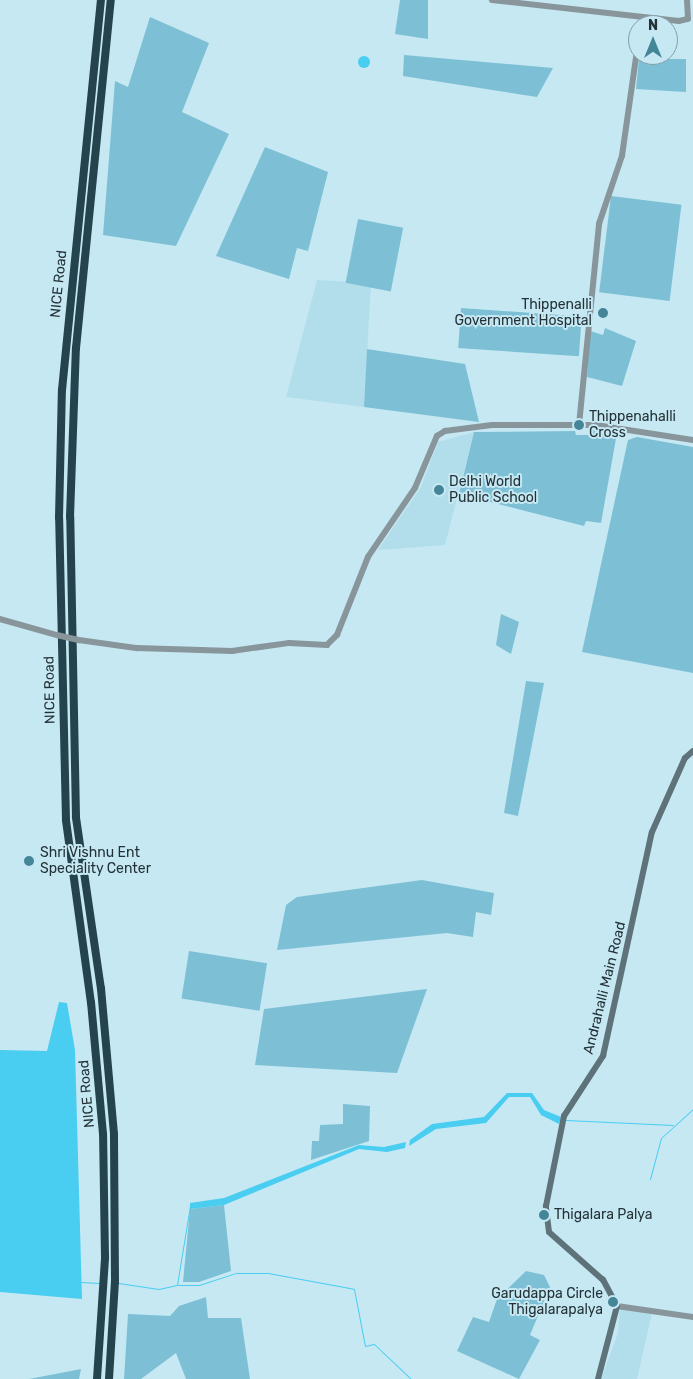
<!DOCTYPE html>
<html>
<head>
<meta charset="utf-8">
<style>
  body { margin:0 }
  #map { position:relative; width:693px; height:1379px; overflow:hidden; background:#c5e8f3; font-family:Rubik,sans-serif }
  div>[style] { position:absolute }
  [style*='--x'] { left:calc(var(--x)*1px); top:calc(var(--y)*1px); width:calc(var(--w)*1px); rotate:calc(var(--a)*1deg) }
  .built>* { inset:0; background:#b2deeb }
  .green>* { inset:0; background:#7dc0d5; transform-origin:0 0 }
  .water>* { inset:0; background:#49cdf1 }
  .round { border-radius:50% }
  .stream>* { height:1px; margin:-0.5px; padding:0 0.5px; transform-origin:0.5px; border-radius:0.5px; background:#49cdf1 }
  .tertiary>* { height:5.5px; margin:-2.75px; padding:0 2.75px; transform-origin:2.75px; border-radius:2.75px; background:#88969b }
  .secondary>* { height:6px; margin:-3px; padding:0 3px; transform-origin:3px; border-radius:3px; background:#5d7279 }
  .motorway>* { height:8px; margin:-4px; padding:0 4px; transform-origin:4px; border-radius:4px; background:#24434d }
  .tertiary-bridge>* { height:5.5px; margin:-2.75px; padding:0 2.75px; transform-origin:2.75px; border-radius:2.75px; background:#88969b }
  .dots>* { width:14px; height:14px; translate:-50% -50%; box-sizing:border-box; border:2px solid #c5e8f3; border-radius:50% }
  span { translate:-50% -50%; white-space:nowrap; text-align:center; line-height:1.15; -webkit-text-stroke:4px #c5e8f3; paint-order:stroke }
  .street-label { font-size:14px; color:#243237 }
  .poi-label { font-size:14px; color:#243237 }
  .right { translate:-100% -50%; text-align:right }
  .left { translate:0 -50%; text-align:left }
  .north { position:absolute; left:628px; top:15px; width:50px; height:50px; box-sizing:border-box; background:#c5e8f3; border:1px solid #859fa8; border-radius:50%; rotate:0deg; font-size:14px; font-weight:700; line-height:20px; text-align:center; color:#243237 }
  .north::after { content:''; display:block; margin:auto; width:18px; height:22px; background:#458598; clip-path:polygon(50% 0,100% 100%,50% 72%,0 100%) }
</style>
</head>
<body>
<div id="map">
  <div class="built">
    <div style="clip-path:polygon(317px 280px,371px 283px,364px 407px,286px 397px)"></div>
    <div style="clip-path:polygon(474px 432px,445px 545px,378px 550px,421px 487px,438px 442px)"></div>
    <div style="clip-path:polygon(620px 1308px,652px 1313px,637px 1379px,601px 1379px,618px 1333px)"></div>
  </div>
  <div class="green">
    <div style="clip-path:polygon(400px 0,428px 0,428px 39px,395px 34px)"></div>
    <div style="clip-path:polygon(150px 17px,209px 43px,182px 112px,229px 134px,176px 246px,103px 235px,115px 81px,128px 87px)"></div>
    <div style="clip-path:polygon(404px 55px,553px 68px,537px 97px,403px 76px)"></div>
    <div style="clip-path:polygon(639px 59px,686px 59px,686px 92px,636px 89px)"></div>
    <div style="clip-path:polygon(265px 147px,328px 172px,308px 251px,297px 248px,289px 279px,216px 256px)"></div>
    <div style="left:611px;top:196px;width:71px;height:97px;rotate:7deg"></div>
    <div style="left:358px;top:219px;width:46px;height:65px;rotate:11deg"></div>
    <div style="left:461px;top:308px;width:121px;height:40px;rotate:4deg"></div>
    <div style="clip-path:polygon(605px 328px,636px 341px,622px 386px,587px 377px,590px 331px,603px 335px)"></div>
    <div style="clip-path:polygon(367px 349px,465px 364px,479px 422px,364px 407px)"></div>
    <div style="clip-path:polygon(590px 430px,617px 433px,601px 523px,586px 521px,584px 526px,459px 494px,474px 432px,575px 431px,576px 435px,589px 435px)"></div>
    <div style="clip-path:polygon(637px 437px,693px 447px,693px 673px,582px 652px,628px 440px)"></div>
    <div style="clip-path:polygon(501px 614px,519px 622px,511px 654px,496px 645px)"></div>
    <div style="clip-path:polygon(526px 681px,544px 683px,518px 816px,504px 813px)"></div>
    <div style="clip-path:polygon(422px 880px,494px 893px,491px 915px,476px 912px,473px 937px,447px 933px,277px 950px,286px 905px,297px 897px)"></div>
    <div style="left:189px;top:951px;width:79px;height:48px;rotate:9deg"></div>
    <div style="clip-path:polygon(427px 989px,397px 1073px,255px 1065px,264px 1009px)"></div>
    <div style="clip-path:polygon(343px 1104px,370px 1106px,369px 1141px,311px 1160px,312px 1141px,319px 1141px,320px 1125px,343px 1124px)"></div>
    <div style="clip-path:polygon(224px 1205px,231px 1271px,199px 1282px,183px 1282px,190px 1209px)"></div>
    <div style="clip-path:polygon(526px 1271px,544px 1275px,550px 1287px,530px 1335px,540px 1340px,519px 1379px,457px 1351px,473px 1317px,489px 1322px,497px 1299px)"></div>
    <div style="clip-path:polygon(206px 1297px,208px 1318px,241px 1318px,250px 1379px,186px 1379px,176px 1353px,141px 1379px,124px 1379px,128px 1314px,170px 1316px,179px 1306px)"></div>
    <div style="clip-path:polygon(81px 1369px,79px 1379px,29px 1379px)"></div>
  </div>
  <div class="water">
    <div class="round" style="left:358px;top:56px;width:12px;height:12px"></div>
    <div style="clip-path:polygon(59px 1002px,67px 1003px,75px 1050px,82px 1299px,0 1292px,0 1050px,47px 1051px)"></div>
    <div style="clip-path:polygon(507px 1093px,532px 1093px,544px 1110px,561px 1117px,559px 1124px,541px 1115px,530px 1097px,509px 1097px,486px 1123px,436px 1129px,409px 1146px,410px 1140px,432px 1124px,484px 1117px)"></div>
    <div style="clip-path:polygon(406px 1142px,405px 1148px,387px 1152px,359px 1149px,224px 1205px,190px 1209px,190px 1203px,224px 1198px,359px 1145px,384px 1147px)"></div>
  </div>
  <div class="stream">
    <div style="--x:566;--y:1120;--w:107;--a:2.7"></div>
    <div style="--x:650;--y:1179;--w:42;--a:-75"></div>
    <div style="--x:661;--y:1138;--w:43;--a:-42.2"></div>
    <div style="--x:81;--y:1282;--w:18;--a:3"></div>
    <div style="--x:118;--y:1283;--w:41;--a:8.3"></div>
    <div style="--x:159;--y:1289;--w:18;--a:-13"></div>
    <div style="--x:177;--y:1285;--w:80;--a:-80.7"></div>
    <div style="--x:178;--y:1285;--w:21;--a:0"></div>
    <div style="--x:199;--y:1285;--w:40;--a:-18"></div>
    <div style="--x:237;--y:1273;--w:31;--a:0"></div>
    <div style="--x:268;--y:1273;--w:87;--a:10.5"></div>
    <div style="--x:354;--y:1289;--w:58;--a:79.1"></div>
    <div style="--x:365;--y:1346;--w:9;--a:-13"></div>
    <div style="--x:374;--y:1344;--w:51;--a:43.4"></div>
  </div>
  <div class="tertiary">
    <div style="--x:492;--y:0;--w:188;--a:6.4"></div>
    <div style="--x:679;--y:21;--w:9;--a:-13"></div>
    <div style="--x:688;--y:19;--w:19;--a:-93"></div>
    <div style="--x:579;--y:425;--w:202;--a:-84.3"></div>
    <div style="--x:599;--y:224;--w:72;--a:-71.3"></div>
    <div style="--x:622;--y:156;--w:113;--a:-81.9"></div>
    <div style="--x:0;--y:619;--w:59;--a:15.7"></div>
    <div style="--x:79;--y:640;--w:59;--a:7.9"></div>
    <div style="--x:137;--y:648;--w:95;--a:1.8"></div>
    <div style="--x:232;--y:651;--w:58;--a:-8"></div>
    <div style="--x:289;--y:643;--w:38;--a:3"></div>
    <div style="--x:327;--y:645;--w:14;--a:-45"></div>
    <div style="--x:337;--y:635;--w:84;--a:-68.3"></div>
    <div style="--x:368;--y:557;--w:83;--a:-55.7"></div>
    <div style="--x:415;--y:488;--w:56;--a:-67.1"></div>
    <div style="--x:437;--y:436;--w:9;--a:-32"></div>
    <div style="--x:445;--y:431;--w:47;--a:-7.3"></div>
    <div style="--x:492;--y:425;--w:104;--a:0"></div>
    <div style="--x:596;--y:425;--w:98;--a:8.8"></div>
    <div style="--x:617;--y:1306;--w:77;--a:8.2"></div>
  </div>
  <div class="secondary">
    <div style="--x:598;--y:1379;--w:75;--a:-75.4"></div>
    <div style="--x:617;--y:1306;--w:30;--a:-118"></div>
    <div style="--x:603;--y:1280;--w:72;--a:-138.4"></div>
    <div style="--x:549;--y:1232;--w:26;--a:-97"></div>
    <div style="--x:546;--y:1206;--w:92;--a:-78.7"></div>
    <div style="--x:564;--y:1116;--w:72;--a:-57"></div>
    <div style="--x:603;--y:1056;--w:229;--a:-77.7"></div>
    <div style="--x:652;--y:832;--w:81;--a:-66"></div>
    <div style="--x:685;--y:758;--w:11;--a:-41"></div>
  </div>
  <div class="motorway">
    <div style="--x:97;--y:1379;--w:122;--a:-86.2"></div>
    <div style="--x:105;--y:1257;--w:123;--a:-90.9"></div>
    <div style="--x:103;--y:1134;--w:132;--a:-95.2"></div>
    <div style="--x:91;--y:1003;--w:185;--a:-97.8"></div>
    <div style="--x:66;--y:820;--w:302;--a:-91.3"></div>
    <div style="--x:59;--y:518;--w:128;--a:-88.7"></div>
    <div style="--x:62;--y:390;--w:392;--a:-84.3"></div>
    <div style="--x:109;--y:1379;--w:98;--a:-86.5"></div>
    <div style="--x:115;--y:1281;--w:147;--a:-90.4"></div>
    <div style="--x:114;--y:1134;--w:146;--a:-95.1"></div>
    <div style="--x:101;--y:989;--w:174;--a:-98.3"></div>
    <div style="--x:76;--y:817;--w:300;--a:-91.1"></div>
    <div style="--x:70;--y:517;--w:169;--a:-88"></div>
    <div style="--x:76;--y:348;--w:350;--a:-84.3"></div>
  </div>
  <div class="tertiary-bridge">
    <div style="--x:57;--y:635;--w:23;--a:13"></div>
  </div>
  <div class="dots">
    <div style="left:603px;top:313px;background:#458598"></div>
    <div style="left:579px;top:425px;background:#458598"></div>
    <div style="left:439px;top:490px;background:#458598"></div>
    <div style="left:29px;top:861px;background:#458598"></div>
    <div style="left:544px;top:1215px;background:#458598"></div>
    <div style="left:613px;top:1302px;background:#458598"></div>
  </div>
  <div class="street-label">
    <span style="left:59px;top:284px;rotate:-84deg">NICE Road</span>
    <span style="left:50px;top:690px;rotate:-91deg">NICE Road</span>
    <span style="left:605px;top:988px;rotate:-76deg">Andrahalli Main Road</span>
    <span style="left:87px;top:1094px;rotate:-95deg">NICE Road</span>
  </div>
  <div class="poi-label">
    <span class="right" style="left:592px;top:313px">Thippenalli<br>Government Hospital</span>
    <span class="left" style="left:589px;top:425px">Thippenahalli<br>Cross</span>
    <span class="left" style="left:449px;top:490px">Delhi World<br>Public School</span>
    <span class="left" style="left:40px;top:861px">Shri Vishnu Ent<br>Speciality Center</span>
    <span class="left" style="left:554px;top:1215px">Thigalara Palya</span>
    <span class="right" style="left:603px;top:1302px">Garudappa Circle<br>Thigalarapalya</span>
  </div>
  <div class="north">N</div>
</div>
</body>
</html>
